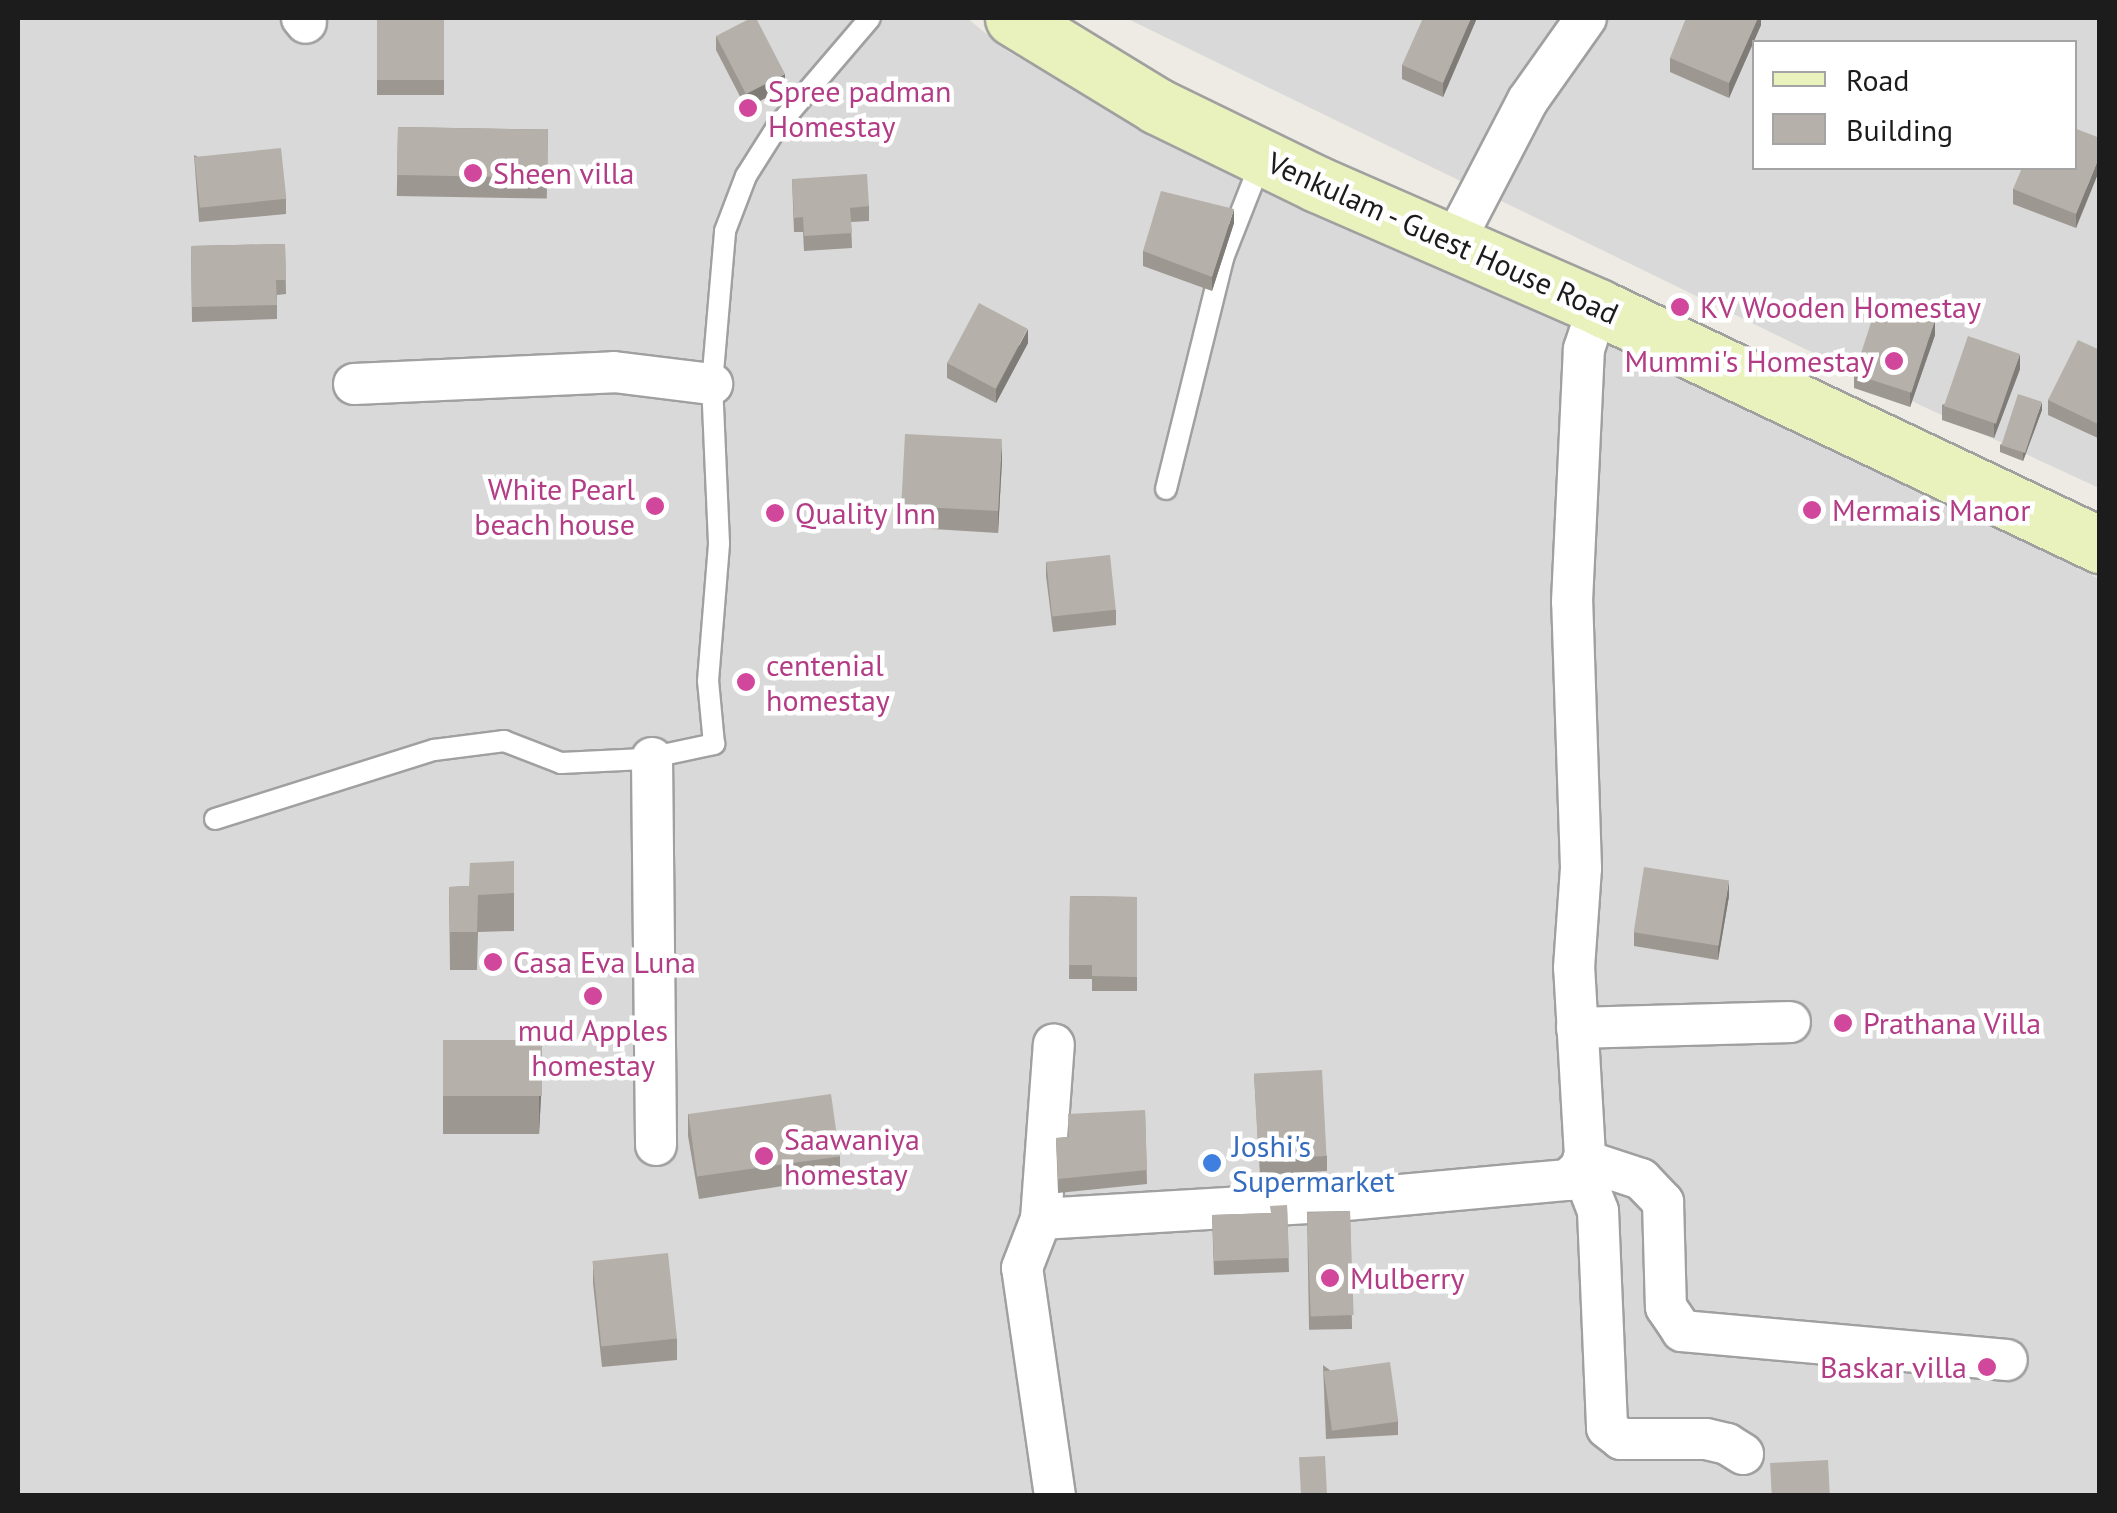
<!DOCTYPE html>
<html>
<head>
<meta charset="utf-8">
<style>
  body { margin:0 }
  #map { position:relative; width:2117px; height:1513px; overflow:hidden; background:#edebe3; font-family:"PT Sans",sans-serif }
  div>[style] { position:absolute }
  [style*='--x'] { left:calc(var(--x)*1px); top:calc(var(--y)*1px); width:calc(var(--w)*1px); rotate:calc(var(--a)*1deg) }
  .residential>* { inset:0; background:#dad9d9 }
  .roads { filter:drop-shadow(2px 0 #a0a0a0) drop-shadow(-2px 0 #a0a0a0) drop-shadow(0 2px #a0a0a0) drop-shadow(0 -2px #a0a0a0) }
  .service>* { height:20px; margin:-10px; padding:0 10px; transform-origin:10px; border-radius:10px; background:#fff }
  .minor>* { height:40px; margin:-20px; padding:0 20px; transform-origin:20px; border-radius:20px; background:#fff }
  .secondary>* { height:55px; margin:-27.5px; padding:0 27.5px; transform-origin:27.5px; border-radius:27.5px; background:#e9f2bc }
  .wall>* { inset:0; background:#9c9791; transform-origin:0 0 }
  .shaded-wall>* { inset:0; background:#7f7b76 }
  .building>* { inset:0; background:#b5b0a9; transform-origin:0 0 }
  .dots>* { width:28px; height:28px; translate:-50% -50%; box-sizing:border-box; border:5px solid #fff; border-radius:50% }
  span { translate:-50% -50%; white-space:nowrap; text-align:center; line-height:1.15; -webkit-text-stroke:9px #fff; paint-order:stroke }
  .hotel-label { font-size:30px; color:#b23c85 }
  .left { translate:0 -50%; text-align:left }
  .right { translate:-100% -50%; text-align:right }
  .street-label { font-size:30px; color:#1c1c1c }
  .shop-label { font-size:30px; color:#366cbe }
  .frame { position:absolute; inset:0; border:20px solid #1c1c1c; pointer-events:none }
  .legend { position:absolute; left:1752px; top:40px; width:325px; height:130px; box-sizing:border-box; background:#fff; border:2px solid #a4a4a4; margin:0; padding:12px 18px; list-style:none; font-size:30px; color:#1c1c1c }
  .legend li { display:flex; align-items:center; gap:20px; height:50px }
  .legend b { width:50px; border:2px solid #a4a4a4 }
</style>
</head>
<body>
<div id="map">
  <div class="residential">
    <div style="clip-path:polygon(18px 18px,967px 18px,1009px 52px,1183px 149px,1852px 448px,2099px 579px,2099px 1495px,18px 1495px)"></div>
    <div style="clip-path:polygon(evenodd,1126px 18px,2099px 18px,2099px 488px,1920px 405px,1126px 18px,1754px 42px,2074px 42px,2074px 168px,1754px 168px,1754px 42px)"></div>
  </div>
  <div class="roads">
    <div class="service">
      <div style="--x:1166;--y:489;--w:238;--a:-76.1"></div>
      <div style="--x:1223;--y:258;--w:106;--a:-68.5"></div>
      <div style="--x:215;--y:819;--w:230;--a:-17.5"></div>
      <div style="--x:434;--y:750;--w:71;--a:-7.3"></div>
      <div style="--x:504;--y:741;--w:61;--a:21.1"></div>
      <div style="--x:561;--y:763;--w:83;--a:-2.8"></div>
      <div style="--x:644;--y:759;--w:72;--a:-12.1"></div>
      <div style="--x:714;--y:744;--w:63;--a:-95.4"></div>
      <div style="--x:708;--y:681;--w:138;--a:-85.4"></div>
      <div style="--x:719;--y:543;--w:159;--a:-92.5"></div>
      <div style="--x:712;--y:384;--w:154;--a:-85.1"></div>
      <div style="--x:725;--y:231;--w:59;--a:-69.1"></div>
      <div style="--x:746;--y:176;--w:58;--a:-57.7"></div>
      <div style="--x:777;--y:127;--w:143;--a:-49.5"></div>
    </div>
    <div class="minor">
      <div style="--x:302;--y:18;--w:6;--a:51"></div>
      <div style="--x:1453;--y:244;--w:162;--a:-62.5"></div>
      <div style="--x:1528;--y:100;--w:100;--a:-54.7"></div>
      <div style="--x:354;--y:384;--w:260;--a:-2.6"></div>
      <div style="--x:614;--y:372;--w:99;--a:7"></div>
      <div style="--x:652;--y:758;--w:387;--a:89.4"></div>
      <div style="--x:1577;--y:1028;--w:213;--a:-1.6"></div>
      <div style="--x:1583;--y:1160;--w:61;--a:18.1"></div>
      <div style="--x:1641;--y:1179;--w:32;--a:46"></div>
      <div style="--x:1663;--y:1202;--w:105;--a:88.4"></div>
      <div style="--x:1666;--y:1307;--w:29;--a:56"></div>
      <div style="--x:1682;--y:1331;--w:326;--a:5.1"></div>
      <div style="--x:1581;--y:1167;--w:47;--a:68.9"></div>
      <div style="--x:1598;--y:1211;--w:217;--a:87.6"></div>
      <div style="--x:1607;--y:1428;--w:18;--a:38"></div>
      <div style="--x:1621;--y:1439;--w:85;--a:0"></div>
      <div style="--x:1706;--y:1439;--w:22;--a:13"></div>
      <div style="--x:1727;--y:1444;--w:19;--a:32"></div>
      <div style="--x:1041;--y:1219;--w:175;--a:-85.8"></div>
      <div style="--x:1055;--y:1496;--w:230;--a:-98.2"></div>
      <div style="--x:1022;--y:1268;--w:53;--a:-68.8"></div>
      <div style="--x:1041;--y:1219;--w:284;--a:-3.4"></div>
      <div style="--x:1324;--y:1202;--w:245;--a:-5.2"></div>
      <div style="--x:1568;--y:1180;--w:18;--a:-45"></div>
      <div style="--x:1581;--y:1167;--w:12;--a:-70"></div>
      <div style="--x:1585;--y:1156;--w:188;--a:-93.3"></div>
      <div style="--x:1574;--y:968;--w:100;--a:-86"></div>
      <div style="--x:1581;--y:868;--w:266;--a:-91.9"></div>
      <div style="--x:1572;--y:602;--w:253;--a:-87.3"></div>
      <div style="--x:1584;--y:349;--w:44;--a:-71.6"></div>
    </div>
    <div class="secondary">
      <div style="--x:1013;--y:18;--w:169;--a:31.4"></div>
      <div style="--x:1157;--y:106;--w:178;--a:26"></div>
      <div style="--x:1317;--y:184;--w:307;--a:23.6"></div>
      <div style="--x:1598;--y:307;--w:556;--a:25.37"></div>
    </div>
  </div>
  <div class="wall">
    <div style="left:377px;top:18px;width:67px;height:77px"></div>
    <div style="clip-path:polygon(1477px 18px,1443px 97px,1402px 79px,1402px 65px)"></div>
    <div style="clip-path:polygon(1758px 18px,1761px 18px,1761px 25px,1729px 98px,1670px 72px,1670px 58px)"></div>
    <div style="clip-path:polygon(716px 36px,785px 88px,746px 108px,716px 50px)"></div>
    <div style="left:398px;top:127px;width:150px;height:69px;rotate:1deg"></div>
    <div style="clip-path:polygon(2100px 138px,2076px 228px,2013px 204px,2013px 189px)"></div>
    <div style="clip-path:polygon(194px 155px,286px 199px,286px 214px,199px 222px)"></div>
    <div style="clip-path:polygon(792px 179px,869px 206px,869px 221px,851px 222px,852px 248px,804px 251px,803px 232px,794px 232px)"></div>
    <div style="clip-path:polygon(1234px 223px,1212px 291px,1143px 266px,1143px 251px)"></div>
    <div style="clip-path:polygon(285px 244px,286px 294px,277px 295px,277px 319px,192px 322px,191px 246px)"></div>
    <div style="clip-path:polygon(1935px 335px,1910px 407px,1854px 388px,1854px 374px)"></div>
    <div style="clip-path:polygon(1028px 343px,996px 403px,947px 378px,947px 363px)"></div>
    <div style="clip-path:polygon(2100px 350px,2100px 439px,2048px 415px,2048px 400px)"></div>
    <div style="clip-path:polygon(2020px 369px,1994px 438px,1942px 420px,1942px 405px)"></div>
    <div style="clip-path:polygon(2042px 410px,2023px 461px,2000px 452px,2000px 445px)"></div>
    <div style="clip-path:polygon(1002px 460px,998px 533px,900px 527px,900px 506px)"></div>
    <div style="clip-path:polygon(1046px 562px,1116px 610px,1116px 625px,1053px 632px,1046px 576px)"></div>
    <div style="clip-path:polygon(514px 861px,514px 931px,478px 932px,477px 970px,450px 970px,449px 887px,469px 886px)"></div>
    <div style="clip-path:polygon(1070px 896px,1137px 897px,1137px 991px,1092px 991px,1092px 979px,1069px 979px)"></div>
    <div style="clip-path:polygon(1729px 896px,1718px 960px,1634px 946px,1634px 932px)"></div>
    <div style="clip-path:polygon(443px 1040px,542px 1078px,539px 1134px,443px 1134px)"></div>
    <div style="clip-path:polygon(1254px 1074px,1327px 1156px,1327px 1171px,1260px 1175px)"></div>
    <div style="clip-path:polygon(1145px 1110px,1147px 1184px,1058px 1193px,1056px 1138px,1068px 1137px)"></div>
    <div style="clip-path:polygon(688px 1114px,840px 1156px,840px 1177px,699px 1199px,688px 1136px)"></div>
    <div style="clip-path:polygon(1287px 1205px,1289px 1272px,1214px 1275px,1212px 1215px,1271px 1213px)"></div>
    <div style="left:1350px;top:1211px;width:118px;height:43px;rotate:89deg"></div>
    <div style="clip-path:polygon(593px 1262px,677px 1339px,677px 1360px,602px 1367px,593px 1283px)"></div>
    <div style="clip-path:polygon(1323px 1365px,1398px 1421px,1398px 1435px,1326px 1439px)"></div>
  </div>
  <div class="shaded-wall">
    <div style="clip-path:polygon(1471px 18px,1477px 18px,1443px 97px,1443px 83px)"></div>
    <div style="clip-path:polygon(1758px 18px,1761px 18px,1761px 25px,1729px 98px,1729px 83px)"></div>
    <div style="clip-path:polygon(785px 74px,785px 88px,746px 108px,746px 94px)"></div>
    <div style="clip-path:polygon(2100px 155px,2100px 169px,2076px 228px,2076px 214px)"></div>
    <div style="clip-path:polygon(1234px 209px,1234px 223px,1212px 291px,1212px 277px)"></div>
    <div style="clip-path:polygon(1935px 320px,1935px 335px,1910px 407px,1910px 393px)"></div>
    <div style="clip-path:polygon(1028px 329px,1028px 343px,996px 403px,996px 389px)"></div>
    <div style="clip-path:polygon(2020px 354px,2020px 369px,1994px 438px,1994px 424px)"></div>
    <div style="clip-path:polygon(2042px 402px,2042px 410px,2023px 461px,2023px 454px)"></div>
    <div style="clip-path:polygon(1002px 439px,1002px 460px,998px 533px,998px 512px)"></div>
    <div style="clip-path:polygon(1729px 881px,1729px 896px,1718px 960px,1718px 945px)"></div>
    <div style="clip-path:polygon(542px 1040px,542px 1078px,539px 1134px,539px 1096px)"></div>
  </div>
  <div class="building">
    <div style="left:377px;top:18px;width:67px;height:62px"></div>
    <div style="clip-path:polygon(751px 18px,756px 18px,785px 74px,746px 94px,716px 36px)"></div>
    <div style="clip-path:polygon(1423px 18px,1471px 18px,1443px 83px,1402px 65px)"></div>
    <div style="clip-path:polygon(1686px 18px,1758px 18px,1729px 83px,1670px 58px)"></div>
    <div style="left:398px;top:127px;width:150px;height:48px;rotate:1deg"></div>
    <div style="clip-path:polygon(2074px 128px,2100px 138px,2100px 155px,2076px 214px,2013px 189px,2022px 168px,2074px 168px)"></div>
    <div style="left:281px;top:148px;width:51px;height:87px;rotate:84deg"></div>
    <div style="clip-path:polygon(867px 174px,869px 206px,850px 208px,852px 233px,804px 236px,803px 217px,794px 218px,792px 179px)"></div>
    <div style="clip-path:polygon(1161px 191px,1234px 209px,1212px 277px,1143px 251px)"></div>
    <div style="clip-path:polygon(285px 244px,286px 280px,276px 280px,277px 305px,192px 307px,191px 246px)"></div>
    <div style="left:1878px;top:301px;width:60px;height:77px;rotate:18deg"></div>
    <div style="left:979px;top:303px;width:55px;height:68px;rotate:28deg"></div>
    <div style="left:1968px;top:336px;width:55px;height:74px;rotate:19deg"></div>
    <div style="clip-path:polygon(2078px 340px,2100px 350px,2100px 425px,2048px 400px)"></div>
    <div style="left:2018px;top:394px;width:25px;height:54px;rotate:18deg"></div>
    <div style="left:905px;top:434px;width:97px;height:72px;rotate:3deg"></div>
    <div style="left:1110px;top:555px;width:55px;height:64px;rotate:84deg"></div>
    <div style="clip-path:polygon(514px 861px,514px 893px,478px 895px,477px 932px,450px 932px,449px 887px,469px 886px,470px 863px)"></div>
    <div style="left:1644px;top:867px;width:86px;height:66px;rotate:9deg"></div>
    <div style="clip-path:polygon(1070px 896px,1137px 897px,1137px 977px,1092px 976px,1092px 965px,1069px 965px)"></div>
    <div style="left:443px;top:1040px;width:99px;height:56px"></div>
    <div style="left:1322px;top:1070px;width:86px;height:68px;rotate:87deg"></div>
    <div style="left:831px;top:1094px;width:63px;height:144px;rotate:82deg"></div>
    <div style="clip-path:polygon(1145px 1110px,1147px 1170px,1058px 1179px,1056px 1138px,1069px 1137px,1068px 1114px)"></div>
    <div style="clip-path:polygon(1287px 1205px,1289px 1258px,1214px 1261px,1212px 1215px,1271px 1213px,1270px 1206px)"></div>
    <div style="left:1350px;top:1211px;width:104px;height:43px;rotate:88deg"></div>
    <div style="left:668px;top:1253px;width:86px;height:76px;rotate:84deg"></div>
    <div style="left:1390px;top:1362px;width:60px;height:67px;rotate:82deg"></div>
    <div style="left:1325px;top:1456px;width:40px;height:26px;rotate:87deg"></div>
    <div style="left:1828px;top:1460px;width:36px;height:58px;rotate:87deg"></div>
  </div>
  <div class="dots">
    <div style="left:748px;top:108px;background:#d1479c"></div>
    <div style="left:473px;top:173px;background:#d1479c"></div>
    <div style="left:1680px;top:307px;background:#d1479c"></div>
    <div style="left:1894px;top:361px;background:#d1479c"></div>
    <div style="left:655px;top:506px;background:#d1479c"></div>
    <div style="left:1812px;top:510px;background:#d1479c"></div>
    <div style="left:775px;top:513px;background:#d1479c"></div>
    <div style="left:746px;top:682px;background:#d1479c"></div>
    <div style="left:493px;top:962px;background:#d1479c"></div>
    <div style="left:593px;top:996px;background:#d1479c"></div>
    <div style="left:1843px;top:1023px;background:#d1479c"></div>
    <div style="left:764px;top:1156px;background:#d1479c"></div>
    <div style="left:1212px;top:1163px;background:#3f7fe0"></div>
    <div style="left:1330px;top:1278px;background:#d1479c"></div>
    <div style="left:1987px;top:1367px;background:#d1479c"></div>
  </div>
  <div class="hotel-label">
    <span class="left" style="left:768px;top:108px">Spree padman<br>Homestay</span>
    <span class="left" style="left:493px;top:173px">Sheen villa</span>
    <span class="left" style="left:1700px;top:307px">KV Wooden Homestay</span>
    <span class="right" style="left:1874px;top:361px">Mummi's Homestay</span>
    <span class="right" style="left:635px;top:506px">White Pearl<br>beach house</span>
    <span class="left" style="left:1832px;top:510px">Mermais Manor</span>
    <span class="left" style="left:795px;top:513px">Quality Inn</span>
    <span class="left" style="left:766px;top:682px">centenial<br>homestay</span>
    <span class="left" style="left:513px;top:962px">Casa Eva Luna</span>
    <span class="left" style="left:1863px;top:1023px">Prathana Villa</span>
    <span style="left:593px;top:1047px">mud Apples<br>homestay</span>
    <span class="left" style="left:784px;top:1156px">Saawaniya<br>homestay</span>
    <span class="left" style="left:1350px;top:1278px">Mulberry</span>
    <span class="right" style="left:1967px;top:1367px">Baskar villa</span>
  </div>
  <div class="street-label">
    <span style="left:1443px;top:238px;rotate:24deg">Venkulam - Guest House Road</span>
  </div>
  <div class="shop-label">
    <span class="left" style="left:1232px;top:1163px">Joshi's<br>Supermarket</span>
  </div>
  <div class="frame"></div>
  <ul class="legend">
  <li><b style="height:12px;background:#e9f2bc"></b>Road</li>
  <li><b style="height:28px;background:#b5b0a9"></b>Building</li>
  </ul>
</div>
</body>
</html>
